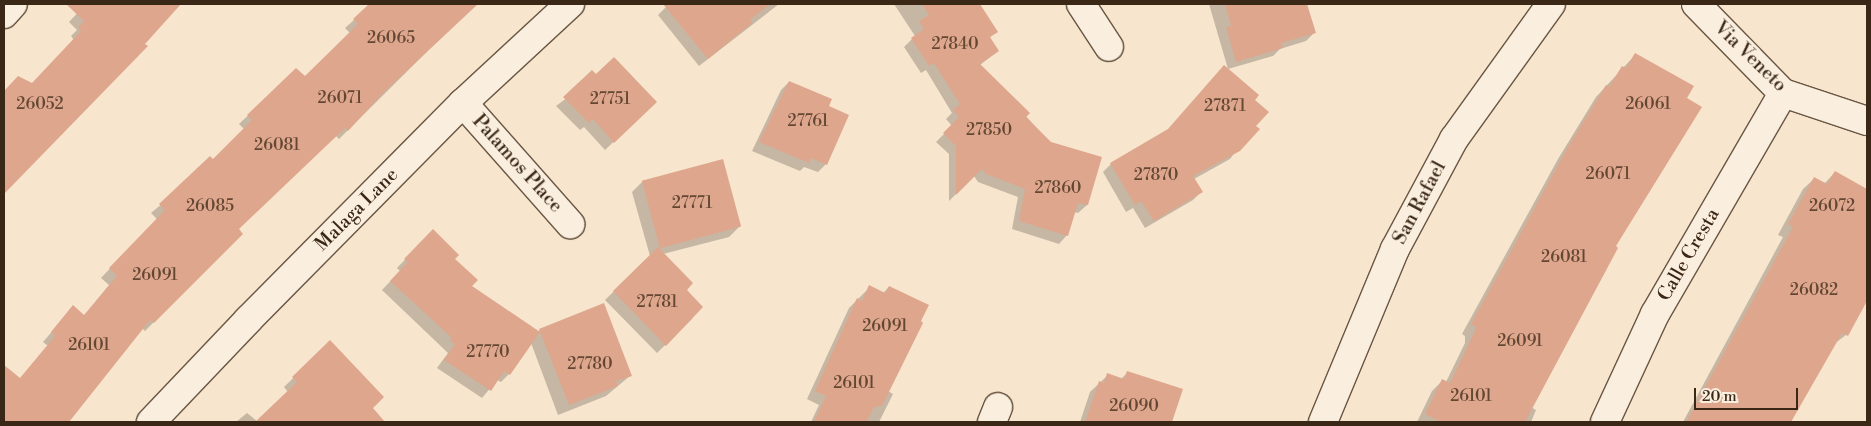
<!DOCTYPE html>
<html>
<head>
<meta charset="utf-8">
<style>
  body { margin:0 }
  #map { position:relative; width:1871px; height:426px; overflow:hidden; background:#f7e5cd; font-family:"Libre Bodoni",serif }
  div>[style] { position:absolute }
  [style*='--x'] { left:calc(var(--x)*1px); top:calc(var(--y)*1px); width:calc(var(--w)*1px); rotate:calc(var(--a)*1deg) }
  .shadow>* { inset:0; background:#0003 }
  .building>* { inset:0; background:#dea68d; transform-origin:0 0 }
  .roads { filter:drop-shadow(1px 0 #695643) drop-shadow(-1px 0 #695643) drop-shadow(0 1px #695643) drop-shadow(0 -1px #695643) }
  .minor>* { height:28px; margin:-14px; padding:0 14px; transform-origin:14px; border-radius:14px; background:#faeede }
  .tertiary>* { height:28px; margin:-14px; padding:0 14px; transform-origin:14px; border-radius:14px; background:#faeede }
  span { translate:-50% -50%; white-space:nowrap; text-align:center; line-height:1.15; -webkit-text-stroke:4.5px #faeede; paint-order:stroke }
  .number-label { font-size:16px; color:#634733 }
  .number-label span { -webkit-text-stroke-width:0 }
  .street-label { font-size:19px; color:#3a2715 }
  .frame { position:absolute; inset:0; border:5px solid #3a2715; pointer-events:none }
  .scale { position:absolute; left:1694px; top:388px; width:104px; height:22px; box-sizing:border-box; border:2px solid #3a2715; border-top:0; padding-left:6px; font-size:15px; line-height:18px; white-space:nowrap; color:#3a2715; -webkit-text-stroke:4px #faeede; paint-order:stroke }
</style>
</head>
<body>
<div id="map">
  <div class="shadow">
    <div style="clip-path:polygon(86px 4px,180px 4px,144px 44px,146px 46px,4px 192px,4px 105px,28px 81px,32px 84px,74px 40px,71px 36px,77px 30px,69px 22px)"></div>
    <div style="clip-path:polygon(372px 4px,475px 4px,339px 139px,336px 136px,237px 229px,241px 234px,145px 331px,142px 328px,67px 422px,4px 422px,4px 375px,9px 370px,20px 379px,48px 346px,43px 342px,73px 307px,84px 316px,109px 285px,101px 278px,157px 219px,151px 213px,213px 161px,244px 129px,239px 124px,296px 70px,305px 78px,350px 33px,345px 28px)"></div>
    <div style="clip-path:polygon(669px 4px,779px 4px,699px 66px,658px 15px)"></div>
    <div style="clip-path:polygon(894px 4px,978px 4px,996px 32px,989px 38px,998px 51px,980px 65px,1050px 143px,1101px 158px,1087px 205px,1078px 213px,1074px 212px,1067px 235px,1059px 244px,1012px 229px,1018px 197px,978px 182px,974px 176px,949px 201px,949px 154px,936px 142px,952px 126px,946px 119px,952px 113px,926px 70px,921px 73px,904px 47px,915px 36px)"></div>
    <div style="clip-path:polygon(1209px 4px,1306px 4px,1314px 33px,1306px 41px,1280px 49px,1273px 56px,1228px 69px)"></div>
    <div style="clip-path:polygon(1636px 54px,1614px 247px,1531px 407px,1536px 410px,1531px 422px,1417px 422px,1432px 391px,1442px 381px,1446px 382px,1465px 343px,1465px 336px,1462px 334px,1558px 159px,1596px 97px)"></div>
    <div style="clip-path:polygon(596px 76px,656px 102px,605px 150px,584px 127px,580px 130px,556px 106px)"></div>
    <div style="clip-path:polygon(789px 82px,827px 107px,826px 164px,818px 172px,804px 167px,800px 171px,752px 151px,781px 90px)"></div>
    <div style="clip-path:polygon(1253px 100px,1254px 127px,1230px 159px,1194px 179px,1202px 191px,1193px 200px,1145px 228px,1133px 208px,1126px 212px,1103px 172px,1111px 164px)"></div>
    <div style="clip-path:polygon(1835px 172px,1867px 190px,1867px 278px,1858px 295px,1846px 335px,1834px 344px,1789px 422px,1683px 422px,1783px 237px,1778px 235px,1803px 189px,1814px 179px,1825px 183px)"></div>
    <div style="clip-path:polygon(643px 181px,740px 226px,729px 237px,663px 254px,692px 319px,657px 353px,605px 300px,650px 256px,632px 192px)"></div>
    <div style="clip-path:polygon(433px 231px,470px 286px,538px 332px,540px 330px,631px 375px,606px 396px,558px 415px,531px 343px,509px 374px,501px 382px,497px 380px,482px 398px,437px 368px,448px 353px,382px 290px,400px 271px,397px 268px)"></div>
    <div style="clip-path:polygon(870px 287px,883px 293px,889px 287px,888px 391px,893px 394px,879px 422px,811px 422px,819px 405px,807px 399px,849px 308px)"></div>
    <div style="clip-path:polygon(330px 342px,373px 411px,362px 422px,236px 422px,247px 413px,258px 422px,288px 392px,284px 387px)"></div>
    <div style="clip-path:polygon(1127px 373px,1181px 390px,1171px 422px,1080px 422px,1090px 392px,1108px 375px,1121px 379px)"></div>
  </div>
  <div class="building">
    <div style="clip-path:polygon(66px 4px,181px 4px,145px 44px,148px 46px,4px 194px,4px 91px,18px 76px,32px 83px,81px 31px,78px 27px,84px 21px)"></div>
    <div style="clip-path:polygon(369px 4px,478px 4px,383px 93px,348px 131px,345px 128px,239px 229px,243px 234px,154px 323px,150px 320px,69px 422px,4px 422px,4px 365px,20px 378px,55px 336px,51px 332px,73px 305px,84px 315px,117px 276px,109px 268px,165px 210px,159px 204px,210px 156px,213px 159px,252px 120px,247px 115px,296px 68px,305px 76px,358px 24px,353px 19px)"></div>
    <div style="clip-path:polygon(663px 4px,770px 4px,750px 20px,752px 23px,708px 59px)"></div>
    <div style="clip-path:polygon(922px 4px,980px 4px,998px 32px,990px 37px,999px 51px,980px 64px,1030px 113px,1026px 117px,1051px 142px,1102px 157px,1088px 205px,1078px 203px,1068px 236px,1019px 221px,1025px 189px,986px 174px,982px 169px,956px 195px,956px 146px,943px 133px,959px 117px,953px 110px,960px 104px,934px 63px,929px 66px,911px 38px,924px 29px,919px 21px,929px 15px)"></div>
    <div style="clip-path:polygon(1225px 4px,1307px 4px,1316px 33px,1281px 43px,1283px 48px,1236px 62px,1226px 27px,1231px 26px)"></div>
    <div style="clip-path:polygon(1635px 53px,1694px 86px,1687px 98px,1702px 107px,1616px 246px,1618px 248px,1525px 422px,1441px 422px,1425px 414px,1442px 379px,1450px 383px,1475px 331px,1475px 326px,1471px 324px,1568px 147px,1606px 85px,1609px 87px,1622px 66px,1626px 68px)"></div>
    <div style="clip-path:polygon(614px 57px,657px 102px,614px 143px,593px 119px,589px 123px,563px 97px,592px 70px,596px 74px)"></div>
    <div style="clip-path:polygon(1224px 65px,1259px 95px,1255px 100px,1269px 112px,1256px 126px,1260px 129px,1240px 151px,1193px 176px,1203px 192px,1154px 221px,1141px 201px,1135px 205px,1110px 163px,1168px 129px)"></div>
    <div style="clip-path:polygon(789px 81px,832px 99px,829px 106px,849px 115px,827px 165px,811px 158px,809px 163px,759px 142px)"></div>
    <div style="left:723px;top:159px;width:70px;height:84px;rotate:75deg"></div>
    <div style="clip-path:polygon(1835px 171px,1867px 189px,1867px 301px,1848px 336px,1842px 333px,1791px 422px,1686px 422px,1793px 227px,1788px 224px,1814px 177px,1827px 184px)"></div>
    <div style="clip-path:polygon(433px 229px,459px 255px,455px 259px,478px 280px,472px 286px,540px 332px,510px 375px,504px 371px,491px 391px,444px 360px,455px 344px,450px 340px,452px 338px,390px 281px,408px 262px,404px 259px)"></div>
    <div style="clip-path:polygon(658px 247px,693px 283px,687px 290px,703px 307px,666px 346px,613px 291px)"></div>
    <div style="clip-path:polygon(869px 285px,885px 293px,889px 286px,929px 305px,921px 321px,923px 323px,882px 406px,874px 407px,866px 422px,814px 422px,826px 396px,815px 391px,857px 298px,862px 301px)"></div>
    <div style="clip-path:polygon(604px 303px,632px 376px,616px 381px,618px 386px,569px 405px,539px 329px)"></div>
    <div style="clip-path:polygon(330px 340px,384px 397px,373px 408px,385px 422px,255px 422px,297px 382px,292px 377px)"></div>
    <div style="clip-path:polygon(1127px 371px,1183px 389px,1172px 422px,1085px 422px,1099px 381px,1104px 383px,1107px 373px,1124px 379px)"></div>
  </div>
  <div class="roads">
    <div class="minor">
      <div style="--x:1081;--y:4;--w:51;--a:56.9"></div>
      <div style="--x:1696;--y:4;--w:124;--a:45.7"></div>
      <div style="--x:1783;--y:93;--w:89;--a:18.4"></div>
      <div style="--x:4;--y:14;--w:13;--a:-48"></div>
      <div style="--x:463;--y:103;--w:162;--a:48.5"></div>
      <div style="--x:151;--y:422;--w:141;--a:-46.4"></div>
      <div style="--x:248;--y:320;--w:305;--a:-45.3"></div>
      <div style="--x:463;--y:103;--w:146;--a:-42.8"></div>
      <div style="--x:992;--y:422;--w:16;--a:-68"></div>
      <div style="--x:1605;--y:422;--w:119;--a:-65.2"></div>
      <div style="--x:1655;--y:314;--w:255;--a:-59.9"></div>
    </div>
    <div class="tertiary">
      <div style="--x:1323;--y:422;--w:187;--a:-67.4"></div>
      <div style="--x:1395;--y:249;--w:125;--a:-61.8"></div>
      <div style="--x:1454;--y:139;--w:166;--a:-54.3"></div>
    </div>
  </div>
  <div class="number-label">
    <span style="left:391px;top:38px">26065</span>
    <span style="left:955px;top:44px">27840</span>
    <span style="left:340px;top:98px">26071</span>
    <span style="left:610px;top:99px">27751</span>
    <span style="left:40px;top:104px">26052</span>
    <span style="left:1648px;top:104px">26061</span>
    <span style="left:1225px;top:106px">27871</span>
    <span style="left:808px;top:121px">27761</span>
    <span style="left:989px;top:130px">27850</span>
    <span style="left:277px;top:145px">26081</span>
    <span style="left:1608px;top:174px">26071</span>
    <span style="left:1156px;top:175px">27870</span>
    <span style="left:1058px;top:188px">27860</span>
    <span style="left:692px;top:203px">27771</span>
    <span style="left:210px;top:206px">26085</span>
    <span style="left:1832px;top:206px">26072</span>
    <span style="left:1564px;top:257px">26081</span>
    <span style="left:155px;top:275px">26091</span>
    <span style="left:1814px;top:290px">26082</span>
    <span style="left:657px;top:302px">27781</span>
    <span style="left:885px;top:326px">26091</span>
    <span style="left:1520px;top:341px">26091</span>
    <span style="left:89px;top:345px">26101</span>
    <span style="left:488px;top:352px">27770</span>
    <span style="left:590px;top:364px">27780</span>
    <span style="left:854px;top:383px">26101</span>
    <span style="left:1471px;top:396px">26101</span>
    <span style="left:1134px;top:406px">26090</span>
  </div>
  <div class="street-label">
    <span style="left:1750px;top:57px;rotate:44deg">Via Veneto</span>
    <span style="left:517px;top:164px;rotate:48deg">Palamos Place</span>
    <span style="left:1420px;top:203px;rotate:-62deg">San Rafael</span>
    <span style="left:357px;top:210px;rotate:-45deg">Malaga Lane</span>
    <span style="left:1689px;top:255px;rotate:-60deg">Calle Cresta</span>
  </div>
  <div class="frame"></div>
  <div class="scale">20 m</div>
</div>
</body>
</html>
